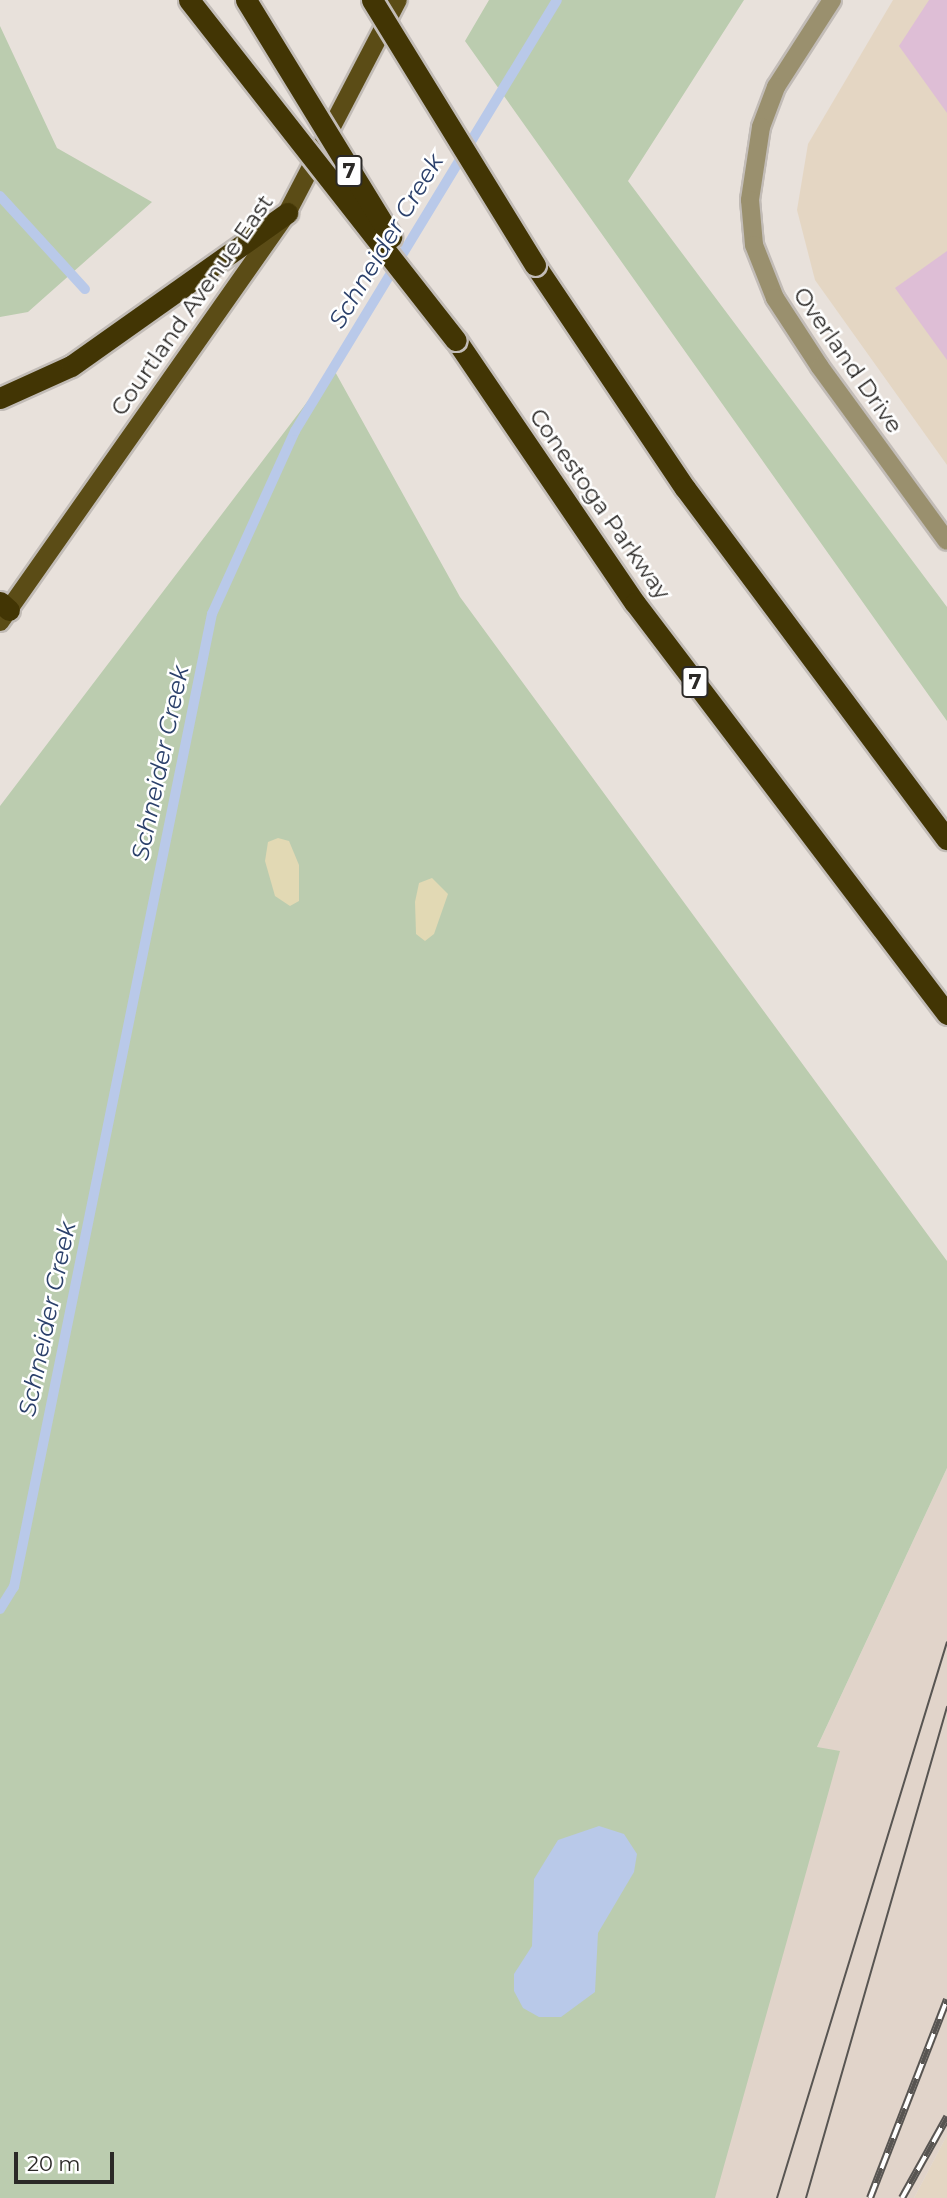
<!DOCTYPE html>
<html>
<head>
<meta charset="utf-8">
<style>
  body { margin:0 }
  #map { position:relative; width:947px; height:2198px; overflow:hidden; background:#e8e1db; font-family:Montserrat,sans-serif }
  div>[style] { position:absolute }
  [style*='--x'] { left:calc(var(--x)*1px); top:calc(var(--y)*1px); width:calc(var(--w)*1px); rotate:calc(var(--a)*1deg) }
  .industrial>* { inset:0; background:#e4d6c3 }
  .built>* { inset:0; background:#e1d4ca }
  .green>* { inset:0; background:#bbccaf }
  .sand>* { inset:0; background:#e2d9b4 }
  .water>* { inset:0; background:#b9c9e9 }
  .stream>* { height:10px; margin:-5px; padding:0 5px; transform-origin:5px; border-radius:5px; background:#b9c9e9 }
  .building>* { inset:0; background:#debed6 }
  .roads { filter:drop-shadow(2px 0 #c2bcb7) drop-shadow(-2px 0 #c2bcb7) drop-shadow(0 2px #c2bcb7) drop-shadow(0 -2px #c2bcb7) }
  .minor>* { height:18px; margin:-9px; padding:0 9px; transform-origin:9px; border-radius:9px; background:#9a906e }
  .major>* { height:18px; margin:-9px; padding:0 9px; transform-origin:9px; border-radius:9px; background:#5b4c16 }
  .highway>* { height:21px; margin:-10.5px; padding:0 10.5px; transform-origin:10.5px; border-radius:10.5px; background:#423504 }
  .tram>* { height:2px; margin:-1px; padding:0 1px; transform-origin:1px; border-radius:1px; background:#585552 }
  .rail>* { height:8px; margin-top:-4px; transform-origin:0; background:repeating-linear-gradient(90deg,#fff 0 16px,#585552 0 32px); box-sizing:border-box; border-block:2px solid #585552 }
  .bridges { filter:drop-shadow(2px 0 #c2bcb7) drop-shadow(-2px 0 #c2bcb7) drop-shadow(0 2px #c2bcb7) drop-shadow(0 -2px #c2bcb7) }
  .highway-bridge>* { height:21px; margin:-10.5px; padding:0 10.5px; transform-origin:10.5px; border-radius:10.5px; background:#423504 }
  span { translate:-50% -50%; white-space:nowrap; text-align:center; line-height:1.15; -webkit-text-stroke:5px #fff; paint-order:stroke }
  .shield-label span { padding:2px 5px; background:#fff; border:2px solid; border-radius:5px; -webkit-text-stroke-width:0 }
  .shield-label { font-size:21px; color:#2b2927; font-weight:700 }
  .street-label { font-size:23px; color:#2b2927 }
  .water-label { font-size:24px; color:#2b406b; font-style:italic }
  .scale { position:absolute; left:14px; top:2152px; width:100px; height:32px; box-sizing:border-box; border:4px solid #2b2927; border-top:0; padding-left:9px; font-size:21px; line-height:24px; white-space:nowrap; color:#2b2927; -webkit-text-stroke:5px #fff; paint-order:stroke }
</style>
</head>
<body>
<div id="map">
  <div class="industrial">
    <div style="clip-path:polygon(893px 0,947px 0,947px 465px,815px 280px,797px 210px,808px 144px)"></div>
    <div style="clip-path:polygon(947px 2135px,947px 2198px,914px 2198px)"></div>
  </div>
  <div class="built">
    <div style="clip-path:polygon(947px 1468px,947px 2135px,914px 2198px,607px 2198px)"></div>
  </div>
  <div class="green">
    <div style="clip-path:polygon(489px 0,744px 0,628px 181px,947px 607px,947px 721px,465px 41px)"></div>
    <div style="clip-path:polygon(0 26px,57px 148px,152px 202px,28px 312px,0 317px)"></div>
    <div style="clip-path:polygon(333px 368px,460px 597px,947px 1261px,947px 1468px,817px 1747px,840px 1751px,715px 2198px,0 2198px,0 806px)"></div>
  </div>
  <div class="sand">
    <div style="clip-path:polygon(278px 838px,289px 841px,299px 865px,299px 901px,290px 906px,275px 896px,265px 861px,268px 842px)"></div>
    <div style="clip-path:polygon(432px 878px,448px 894px,434px 934px,425px 941px,416px 934px,415px 902px,419px 883px)"></div>
  </div>
  <div class="water">
    <div style="clip-path:polygon(599px 1826px,624px 1834px,637px 1854px,634px 1872px,598px 1933px,595px 1992px,561px 2017px,539px 2017px,523px 2008px,514px 1991px,514px 1974px,532px 1946px,534px 1879px,558px 1840px)"></div>
  </div>
  <div class="stream">
    <div style="--x:0;--y:196;--w:126;--a:47.6"></div>
    <div style="--x:0;--y:1609;--w:26;--a:-58"></div>
    <div style="--x:14;--y:1587;--w:993;--a:-78.5"></div>
    <div style="--x:212;--y:614;--w:201;--a:-65.6"></div>
    <div style="--x:295;--y:431;--w:504;--a:-58.71"></div>
  </div>
  <div class="building">
    <div style="clip-path:polygon(929px 0,947px 0,947px 113px,899px 46px)"></div>
    <div style="clip-path:polygon(947px 251px,947px 360px,895px 288px)"></div>
  </div>
  <div class="roads">
    <div class="minor">
      <div style="--x:832;--y:0;--w:103;--a:122.8"></div>
      <div style="--x:776;--y:87;--w:43;--a:110.6"></div>
      <div style="--x:761;--y:127;--w:74;--a:98.6"></div>
      <div style="--x:750;--y:200;--w:45;--a:84.9"></div>
      <div style="--x:754;--y:245;--w:57;--a:68.4"></div>
      <div style="--x:775;--y:298;--w:82;--a:56.9"></div>
      <div style="--x:820;--y:367;--w:215;--a:53.9"></div>
    </div>
    <div class="major">
      <div style="--x:0;--y:622;--w:500;--a:-54.9"></div>
      <div style="--x:287;--y:213;--w:240;--a:-62.5"></div>
    </div>
    <div class="highway">
      <div style="--x:535;--y:265;--w:269;--a:56.1"></div>
      <div style="--x:685;--y:488;--w:438;--a:53.3"></div>
      <div style="--x:456;--y:340;--w:318;--a:55.8"></div>
      <div style="--x:635;--y:603;--w:516;--a:52.8"></div>
      <div style="--x:0;--y:398;--w:78;--a:-24.3"></div>
      <div style="--x:71;--y:366;--w:265;--a:-35.3"></div>
      <div style="--x:0;--y:602;--w:12;--a:42"></div>
    </div>
  </div>
  <div class="tram">
    <div style="--x:777;--y:2198;--w:581;--a:-73"></div>
    <div style="--x:806;--y:2198;--w:511;--a:-73.98"></div>
  </div>
  <div class="rail">
    <div style="--x:870;--y:2198;--w:213;--a:-68.8"></div>
    <div style="--x:902;--y:2198;--w:93;--a:-60.9"></div>
  </div>
  <div class="bridges">
    <div class="highway-bridge">
      <div style="--x:189;--y:0;--w:432;--a:51.9"></div>
      <div style="--x:246;--y:0;--w:278;--a:58.5"></div>
      <div style="--x:372;--y:0;--w:311;--a:58.4"></div>
    </div>
  </div>
  <div class="shield-label">
    <span style="left:349px;top:171px">7</span>
    <span style="left:695px;top:682px">7</span>
  </div>
  <div class="street-label">
    <span style="left:192px;top:305px;rotate:-55deg">Courtland Avenue East</span>
    <span style="left:848px;top:360px;rotate:55deg">Overland Drive</span>
    <span style="left:600px;top:504px;rotate:55deg">Conestoga Parkway</span>
  </div>
  <div class="water-label">
    <span style="left:386px;top:241px;rotate:-59deg">Schneider Creek</span>
    <span style="left:160px;top:763px;rotate:-78deg">Schneider Creek</span>
    <span style="left:47px;top:1319px;rotate:-78deg">Schneider Creek</span>
  </div>
  <div class="scale">20 m</div>
</div>
</body>
</html>
